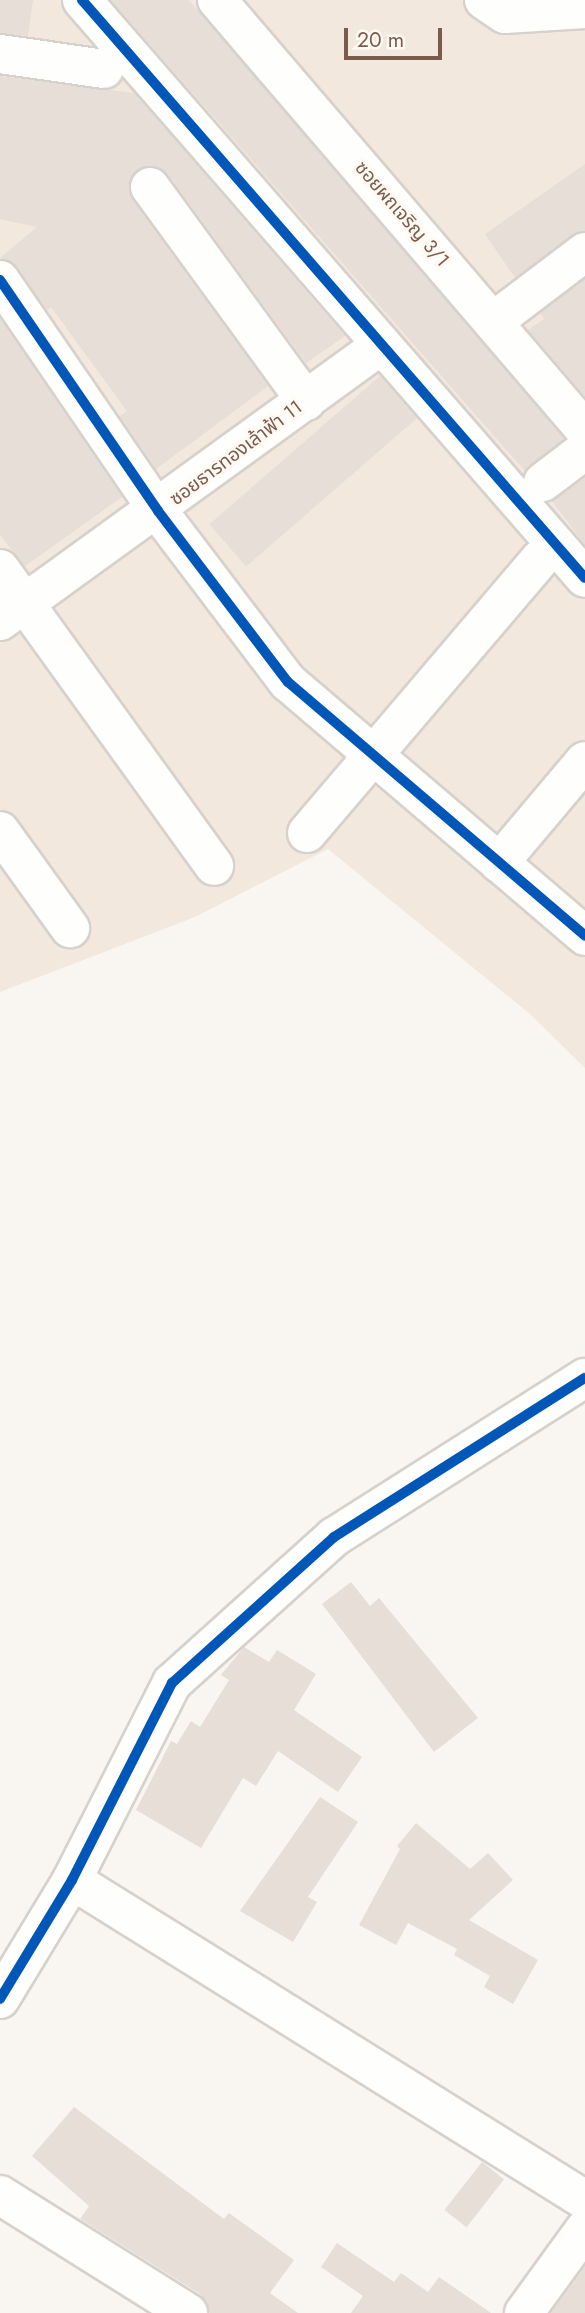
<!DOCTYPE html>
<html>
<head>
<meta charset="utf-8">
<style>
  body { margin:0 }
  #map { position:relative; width:585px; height:2313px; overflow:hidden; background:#f9f5f0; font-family:Jost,"Noto Sans Thai",sans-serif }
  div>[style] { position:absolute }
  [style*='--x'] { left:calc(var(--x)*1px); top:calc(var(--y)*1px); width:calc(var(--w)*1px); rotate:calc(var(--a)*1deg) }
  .residential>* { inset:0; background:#f2e8de }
  .building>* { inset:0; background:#e6ded7; transform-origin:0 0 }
  .roads { filter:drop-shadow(2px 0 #d7d1cb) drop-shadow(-2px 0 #d7d1cb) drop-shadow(0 2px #d7d1cb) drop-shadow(0 -2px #d7d1cb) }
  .minor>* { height:38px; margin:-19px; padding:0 19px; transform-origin:19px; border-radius:19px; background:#fefefd }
  .cycleway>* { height:10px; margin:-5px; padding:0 5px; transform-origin:5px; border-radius:5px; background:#0057b8 }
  span { translate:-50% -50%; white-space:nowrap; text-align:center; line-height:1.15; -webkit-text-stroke:7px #fffaf3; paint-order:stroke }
  .street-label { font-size:19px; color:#7a5c4d }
  .scale { position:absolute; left:344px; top:28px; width:98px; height:32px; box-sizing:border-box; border:4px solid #7a5c4d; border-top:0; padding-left:9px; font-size:21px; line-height:24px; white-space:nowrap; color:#7a5c4d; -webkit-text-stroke:5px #fffaf3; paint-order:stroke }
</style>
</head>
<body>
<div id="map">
  <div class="residential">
    <div style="clip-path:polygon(0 0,585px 0,585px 1068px,530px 1014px,328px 849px,195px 917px,0 992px)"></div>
  </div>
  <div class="building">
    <div style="clip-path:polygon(0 0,33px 0,28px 36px,0 33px)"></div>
    <div style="clip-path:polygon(111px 0,189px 0,564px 439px,525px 471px)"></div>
    <div style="clip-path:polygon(0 76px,134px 93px,345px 336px,306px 363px,168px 174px,158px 167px,138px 169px,130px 179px,132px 200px,268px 386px,156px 469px,120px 416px,127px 411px,51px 307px,47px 310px,18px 267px,0 258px,37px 227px,0 219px)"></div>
    <div style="clip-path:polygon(585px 164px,585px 231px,515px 278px,485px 234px)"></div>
    <div style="clip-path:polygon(585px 279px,585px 396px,528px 330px,544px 319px,540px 313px)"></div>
    <div style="clip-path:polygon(0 319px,122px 497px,25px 566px,0 535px)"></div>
    <div style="left:380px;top:376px;width:56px;height:226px;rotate:49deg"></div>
    <div style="clip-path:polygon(585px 478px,585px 545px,552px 501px)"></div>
    <div style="clip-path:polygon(351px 1582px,370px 1606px,379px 1598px,478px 1718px,434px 1752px,322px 1604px)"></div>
    <div style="clip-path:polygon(244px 1647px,269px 1662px,277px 1650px,316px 1674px,294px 1710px,362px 1757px,338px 1792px,278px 1751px,256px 1786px,243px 1778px,201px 1848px,136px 1810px,171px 1741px,177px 1744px,191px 1721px,200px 1727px,229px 1680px,221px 1675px)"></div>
    <div style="clip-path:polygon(320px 1797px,358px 1822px,308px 1897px,317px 1902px,293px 1942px,240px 1911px)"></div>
    <div style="clip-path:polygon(416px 1823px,470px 1869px,488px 1853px,513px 1880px,469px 1920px,538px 1960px,513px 2004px,484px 1987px,490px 1976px,454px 1955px,457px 1949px,408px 1923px,396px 1945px,359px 1925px,400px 1849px,397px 1846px)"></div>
    <div style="clip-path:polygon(74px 2107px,224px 2219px,229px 2213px,294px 2260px,270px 2293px,298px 2313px,210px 2313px,200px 2294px,80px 2219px,89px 2206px,32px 2156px)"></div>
    <div style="left:482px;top:2162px;width:28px;height:61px;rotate:38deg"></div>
    <div style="clip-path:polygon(337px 2243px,394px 2282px,401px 2273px,428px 2292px,439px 2277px,491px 2313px,351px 2313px,363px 2296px,321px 2267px)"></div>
    <div style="clip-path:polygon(585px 2266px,585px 2313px,551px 2313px)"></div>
  </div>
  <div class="roads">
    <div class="minor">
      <div style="--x:82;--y:0;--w:766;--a:48.97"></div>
      <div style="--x:217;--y:0;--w:566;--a:49.44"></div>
      <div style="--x:484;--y:0;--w:25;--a:34"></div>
      <div style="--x:505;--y:14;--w:80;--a:-3.6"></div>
      <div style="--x:0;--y:54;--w:105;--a:8.2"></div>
      <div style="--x:150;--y:187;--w:265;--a:53.9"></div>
      <div style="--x:0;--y:280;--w:280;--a:55.6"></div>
      <div style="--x:158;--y:511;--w:215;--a:52.8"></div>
      <div style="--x:288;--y:682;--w:391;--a:40.5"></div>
      <div style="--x:494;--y:321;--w:114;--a:-37.2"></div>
      <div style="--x:543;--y:482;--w:53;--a:-37.3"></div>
      <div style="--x:0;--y:569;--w:366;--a:54.2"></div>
      <div style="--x:0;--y:621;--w:453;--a:-35.9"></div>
      <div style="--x:0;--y:831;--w:120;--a:54.2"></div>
      <div style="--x:307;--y:833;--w:360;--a:-49.6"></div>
      <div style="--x:499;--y:863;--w:133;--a:-49.9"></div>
      <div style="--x:72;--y:1880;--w:605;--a:31.96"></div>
      <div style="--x:0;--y:1999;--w:139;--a:-58.8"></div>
      <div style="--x:72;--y:1880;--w:221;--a:-63.1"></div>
      <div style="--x:172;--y:1683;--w:218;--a:-42"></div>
      <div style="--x:334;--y:1537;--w:297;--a:-32.4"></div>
      <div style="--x:0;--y:2195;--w:222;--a:32.1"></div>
      <div style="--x:524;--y:2313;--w:104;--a:-54"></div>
    </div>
  </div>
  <div class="cycleway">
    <div style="--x:82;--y:0;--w:766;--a:48.97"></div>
    <div style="--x:0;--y:280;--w:280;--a:55.6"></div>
    <div style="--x:158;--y:511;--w:215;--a:52.8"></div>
    <div style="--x:288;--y:682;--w:391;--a:40.5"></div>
    <div style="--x:0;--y:1999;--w:139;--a:-58.8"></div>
    <div style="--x:72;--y:1880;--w:221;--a:-63.1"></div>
    <div style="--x:172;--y:1683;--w:218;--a:-42"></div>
    <div style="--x:334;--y:1537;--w:297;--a:-32.4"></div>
  </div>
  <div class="street-label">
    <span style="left:402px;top:214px;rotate:49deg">ซอยผถเจริญ 3/1</span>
    <span style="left:236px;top:453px;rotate:-37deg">ซอยธารทองเล้าฟ้า 11</span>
  </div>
  <div class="scale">20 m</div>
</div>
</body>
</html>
